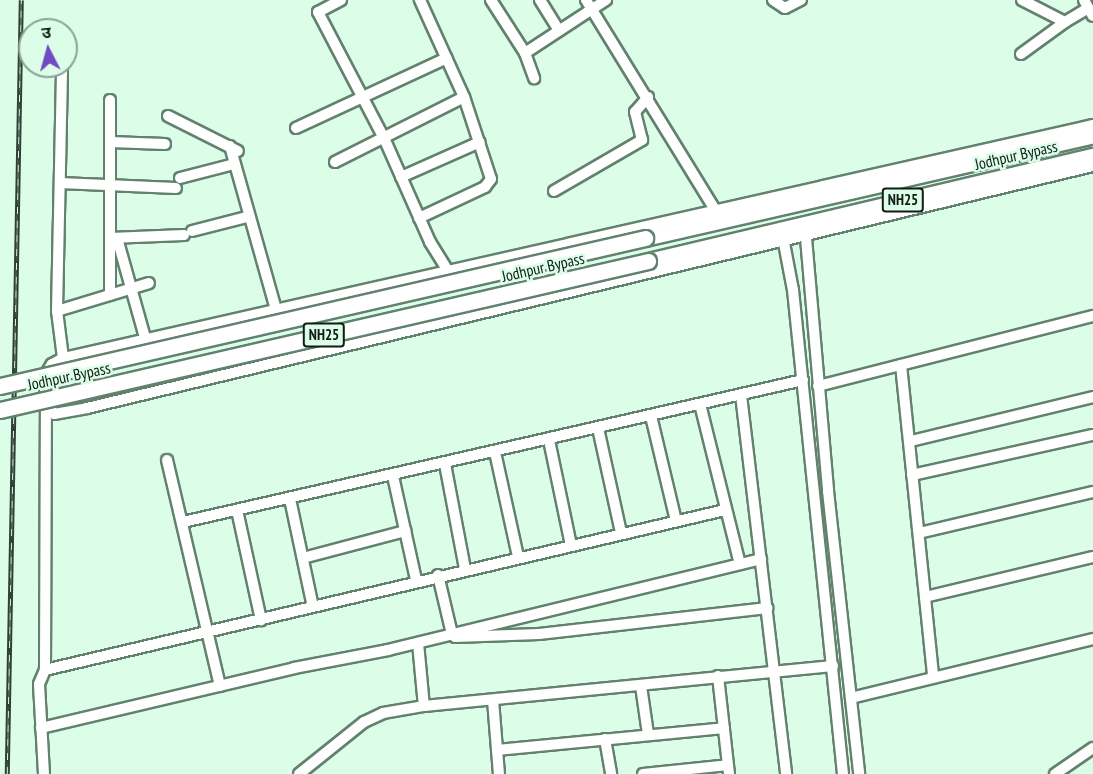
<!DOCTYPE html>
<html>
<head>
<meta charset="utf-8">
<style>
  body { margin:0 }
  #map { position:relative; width:1093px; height:774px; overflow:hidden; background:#dcfde8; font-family:"PT Sans Narrow","Noto Sans Devanagari",sans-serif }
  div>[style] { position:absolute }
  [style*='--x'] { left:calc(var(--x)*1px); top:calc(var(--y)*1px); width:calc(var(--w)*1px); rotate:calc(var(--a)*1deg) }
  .roads { filter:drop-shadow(2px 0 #62816e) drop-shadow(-2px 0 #62816e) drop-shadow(0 2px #62816e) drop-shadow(0 -2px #62816e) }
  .minor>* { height:10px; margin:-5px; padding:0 5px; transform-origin:5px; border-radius:5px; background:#fff }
  .highway>* { height:15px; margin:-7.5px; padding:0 7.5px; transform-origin:7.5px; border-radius:7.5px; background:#fff }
  .rail>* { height:4.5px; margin-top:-2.25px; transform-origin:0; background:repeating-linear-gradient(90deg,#dcfde8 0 7px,#314036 0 14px); box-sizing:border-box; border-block:2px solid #314036 }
  .bridges { filter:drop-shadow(2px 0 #62816e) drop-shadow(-2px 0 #62816e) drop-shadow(0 2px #62816e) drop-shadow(0 -2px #62816e) }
  .highway-bridge>* { height:15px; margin:-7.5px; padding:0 7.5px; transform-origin:7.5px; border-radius:7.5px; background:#fff }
  span { translate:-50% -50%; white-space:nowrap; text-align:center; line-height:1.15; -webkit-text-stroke:5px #dcfde8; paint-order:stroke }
  .shield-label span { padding:2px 4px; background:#dcfde8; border:2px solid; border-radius:4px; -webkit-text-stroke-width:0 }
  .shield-label { font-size:15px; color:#101c14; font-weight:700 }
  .street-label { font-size:16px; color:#101c14 }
  .north { position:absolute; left:18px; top:18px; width:60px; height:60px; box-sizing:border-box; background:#dcfde8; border:2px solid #8aa393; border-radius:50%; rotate:354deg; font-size:16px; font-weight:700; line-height:24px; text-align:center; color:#101c14 }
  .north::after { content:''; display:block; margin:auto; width:21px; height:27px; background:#724bc4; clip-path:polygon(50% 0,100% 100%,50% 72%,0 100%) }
</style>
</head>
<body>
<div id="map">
  <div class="roads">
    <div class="minor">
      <div style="--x:341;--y:0;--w:26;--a:152"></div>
      <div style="--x:318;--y:12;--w:142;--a:62.4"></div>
      <div style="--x:384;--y:138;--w:114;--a:66.1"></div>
      <div style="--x:430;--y:242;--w:36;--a:58"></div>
      <div style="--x:491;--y:0;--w:63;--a:57.3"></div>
      <div style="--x:525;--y:53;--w:27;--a:70"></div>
      <div style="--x:540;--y:0;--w:36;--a:58"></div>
      <div style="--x:586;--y:0;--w:250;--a:58.4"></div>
      <div style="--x:773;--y:0;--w:14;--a:34"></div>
      <div style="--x:785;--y:8;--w:18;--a:-27"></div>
      <div style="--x:1022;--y:0;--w:48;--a:27.1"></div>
      <div style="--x:1065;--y:22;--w:27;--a:-31"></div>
      <div style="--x:1084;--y:0;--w:18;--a:61"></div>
      <div style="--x:525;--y:53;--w:97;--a:-33.2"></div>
      <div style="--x:1021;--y:54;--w:54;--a:-36"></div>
      <div style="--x:62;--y:72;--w:239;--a:91.2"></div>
      <div style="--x:57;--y:311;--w:47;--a:82.7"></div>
      <div style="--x:110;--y:100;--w:195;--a:90"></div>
      <div style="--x:168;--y:116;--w:78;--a:26.6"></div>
      <div style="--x:1093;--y:125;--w:1056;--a:167.25"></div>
      <div style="--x:63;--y:358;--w:13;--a:151"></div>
      <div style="--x:52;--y:364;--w:13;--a:122"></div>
      <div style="--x:45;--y:375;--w:27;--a:90"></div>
      <div style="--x:45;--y:402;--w:15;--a:53"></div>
      <div style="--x:54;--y:414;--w:34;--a:-10"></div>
      <div style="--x:87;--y:408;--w:1035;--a:-13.53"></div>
      <div style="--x:296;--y:128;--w:166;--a:-24.9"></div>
      <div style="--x:110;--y:142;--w:55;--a:2.1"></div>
      <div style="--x:230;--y:146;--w:170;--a:74.3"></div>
      <div style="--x:335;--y:162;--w:144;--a:-26.7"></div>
      <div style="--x:401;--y:177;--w:86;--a:-23.9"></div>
      <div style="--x:180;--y:178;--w:56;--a:-14.5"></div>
      <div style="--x:60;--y:183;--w:116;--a:2.5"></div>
      <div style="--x:554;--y:191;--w:102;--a:-30.1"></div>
      <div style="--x:642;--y:140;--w:29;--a:-104"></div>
      <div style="--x:635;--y:112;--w:20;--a:-49"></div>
      <div style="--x:419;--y:218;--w:73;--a:-25.2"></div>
      <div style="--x:485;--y:187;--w:10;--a:-53"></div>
      <div style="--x:491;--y:179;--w:86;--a:-108.2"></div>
      <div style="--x:464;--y:97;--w:107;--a:-114.4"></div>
      <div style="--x:192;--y:231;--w:57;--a:-14.3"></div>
      <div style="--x:110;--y:238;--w:74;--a:-2.3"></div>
      <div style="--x:117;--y:238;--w:107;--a:74.3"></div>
      <div style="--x:806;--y:238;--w:254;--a:85"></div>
      <div style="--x:828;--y:491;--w:285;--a:83.7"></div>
      <div style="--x:784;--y:243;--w:48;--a:79.2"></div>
      <div style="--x:793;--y:290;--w:487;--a:84.1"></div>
      <div style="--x:57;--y:311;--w:96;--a:-16.9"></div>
      <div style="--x:901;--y:365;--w:314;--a:84.1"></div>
      <div style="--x:818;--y:386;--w:284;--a:-14.3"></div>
      <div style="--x:741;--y:395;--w:382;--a:83.2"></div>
      <div style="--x:700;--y:404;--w:165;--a:76"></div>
      <div style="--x:651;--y:416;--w:108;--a:76.6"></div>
      <div style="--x:598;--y:428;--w:107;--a:77.6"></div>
      <div style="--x:549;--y:440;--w:107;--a:78.2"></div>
      <div style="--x:911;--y:441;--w:187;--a:-13.6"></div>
      <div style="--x:495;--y:452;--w:107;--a:77.6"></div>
      <div style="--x:167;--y:460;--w:232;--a:76.8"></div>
      <div style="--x:445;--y:464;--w:107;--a:79.2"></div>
      <div style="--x:912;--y:475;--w:185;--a:-12.5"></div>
      <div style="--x:393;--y:476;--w:107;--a:77.5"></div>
      <div style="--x:290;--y:499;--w:110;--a:78"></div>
      <div style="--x:237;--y:510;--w:113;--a:77.7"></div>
      <div style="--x:183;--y:522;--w:636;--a:-12.9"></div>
      <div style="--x:919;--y:533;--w:179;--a:-13.3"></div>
      <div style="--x:303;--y:558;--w:106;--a:-14.8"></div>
      <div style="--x:438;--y:575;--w:61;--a:76.7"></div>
      <div style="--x:925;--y:597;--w:173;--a:-13.4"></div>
      <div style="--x:455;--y:637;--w:84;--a:-2"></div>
      <div style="--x:539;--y:634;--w:230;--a:-6.5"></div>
      <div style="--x:418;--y:643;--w:63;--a:84.6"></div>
      <div style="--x:45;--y:670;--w:699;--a:-13.24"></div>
      <div style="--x:718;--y:676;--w:99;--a:83.6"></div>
      <div style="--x:641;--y:686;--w:49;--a:81.7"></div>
      <div style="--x:851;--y:698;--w:249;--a:-13.7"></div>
      <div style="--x:493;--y:700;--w:74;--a:85.4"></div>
      <div style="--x:41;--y:728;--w:260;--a:-13.3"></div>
      <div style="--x:294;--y:668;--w:96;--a:-10.8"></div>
      <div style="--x:388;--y:650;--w:384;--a:-13.7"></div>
      <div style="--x:605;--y:739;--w:36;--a:80"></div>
      <div style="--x:497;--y:750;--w:228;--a:-5.5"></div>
      <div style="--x:44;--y:774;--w:90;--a:-93.2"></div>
      <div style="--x:39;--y:684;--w:15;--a:-67"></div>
      <div style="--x:45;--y:670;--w:261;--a:-89.8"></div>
      <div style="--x:299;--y:774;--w:83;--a:-38.7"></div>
      <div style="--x:364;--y:722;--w:21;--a:-25"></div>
      <div style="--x:383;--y:713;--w:42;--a:-9.7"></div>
      <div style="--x:424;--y:706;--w:411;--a:-5.6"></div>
      <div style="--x:643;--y:774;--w:85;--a:-6"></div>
      <div style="--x:1055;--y:774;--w:46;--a:-34.4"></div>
    </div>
    <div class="highway">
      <div style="--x:645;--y:238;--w:460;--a:-12.9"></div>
      <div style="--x:648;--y:261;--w:457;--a:-13.3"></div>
    </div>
  </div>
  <div class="rail">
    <div style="--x:7;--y:774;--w:774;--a:-88.96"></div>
  </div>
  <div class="bridges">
    <div class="highway-bridge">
      <div style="--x:0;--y:386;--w:662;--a:-12.92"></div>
      <div style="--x:0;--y:410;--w:665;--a:-12.95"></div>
    </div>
  </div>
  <div class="shield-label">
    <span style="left:903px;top:200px">NH25</span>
    <span style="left:324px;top:335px">NH25</span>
  </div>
  <div class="street-label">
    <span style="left:1016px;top:155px;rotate:-13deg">Jodhpur Bypass</span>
    <span style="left:543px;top:267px;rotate:-13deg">Jodhpur Bypass</span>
    <span style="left:69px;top:376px;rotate:-12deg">Jodhpur Bypass</span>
  </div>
  <div class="north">उ</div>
</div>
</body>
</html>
